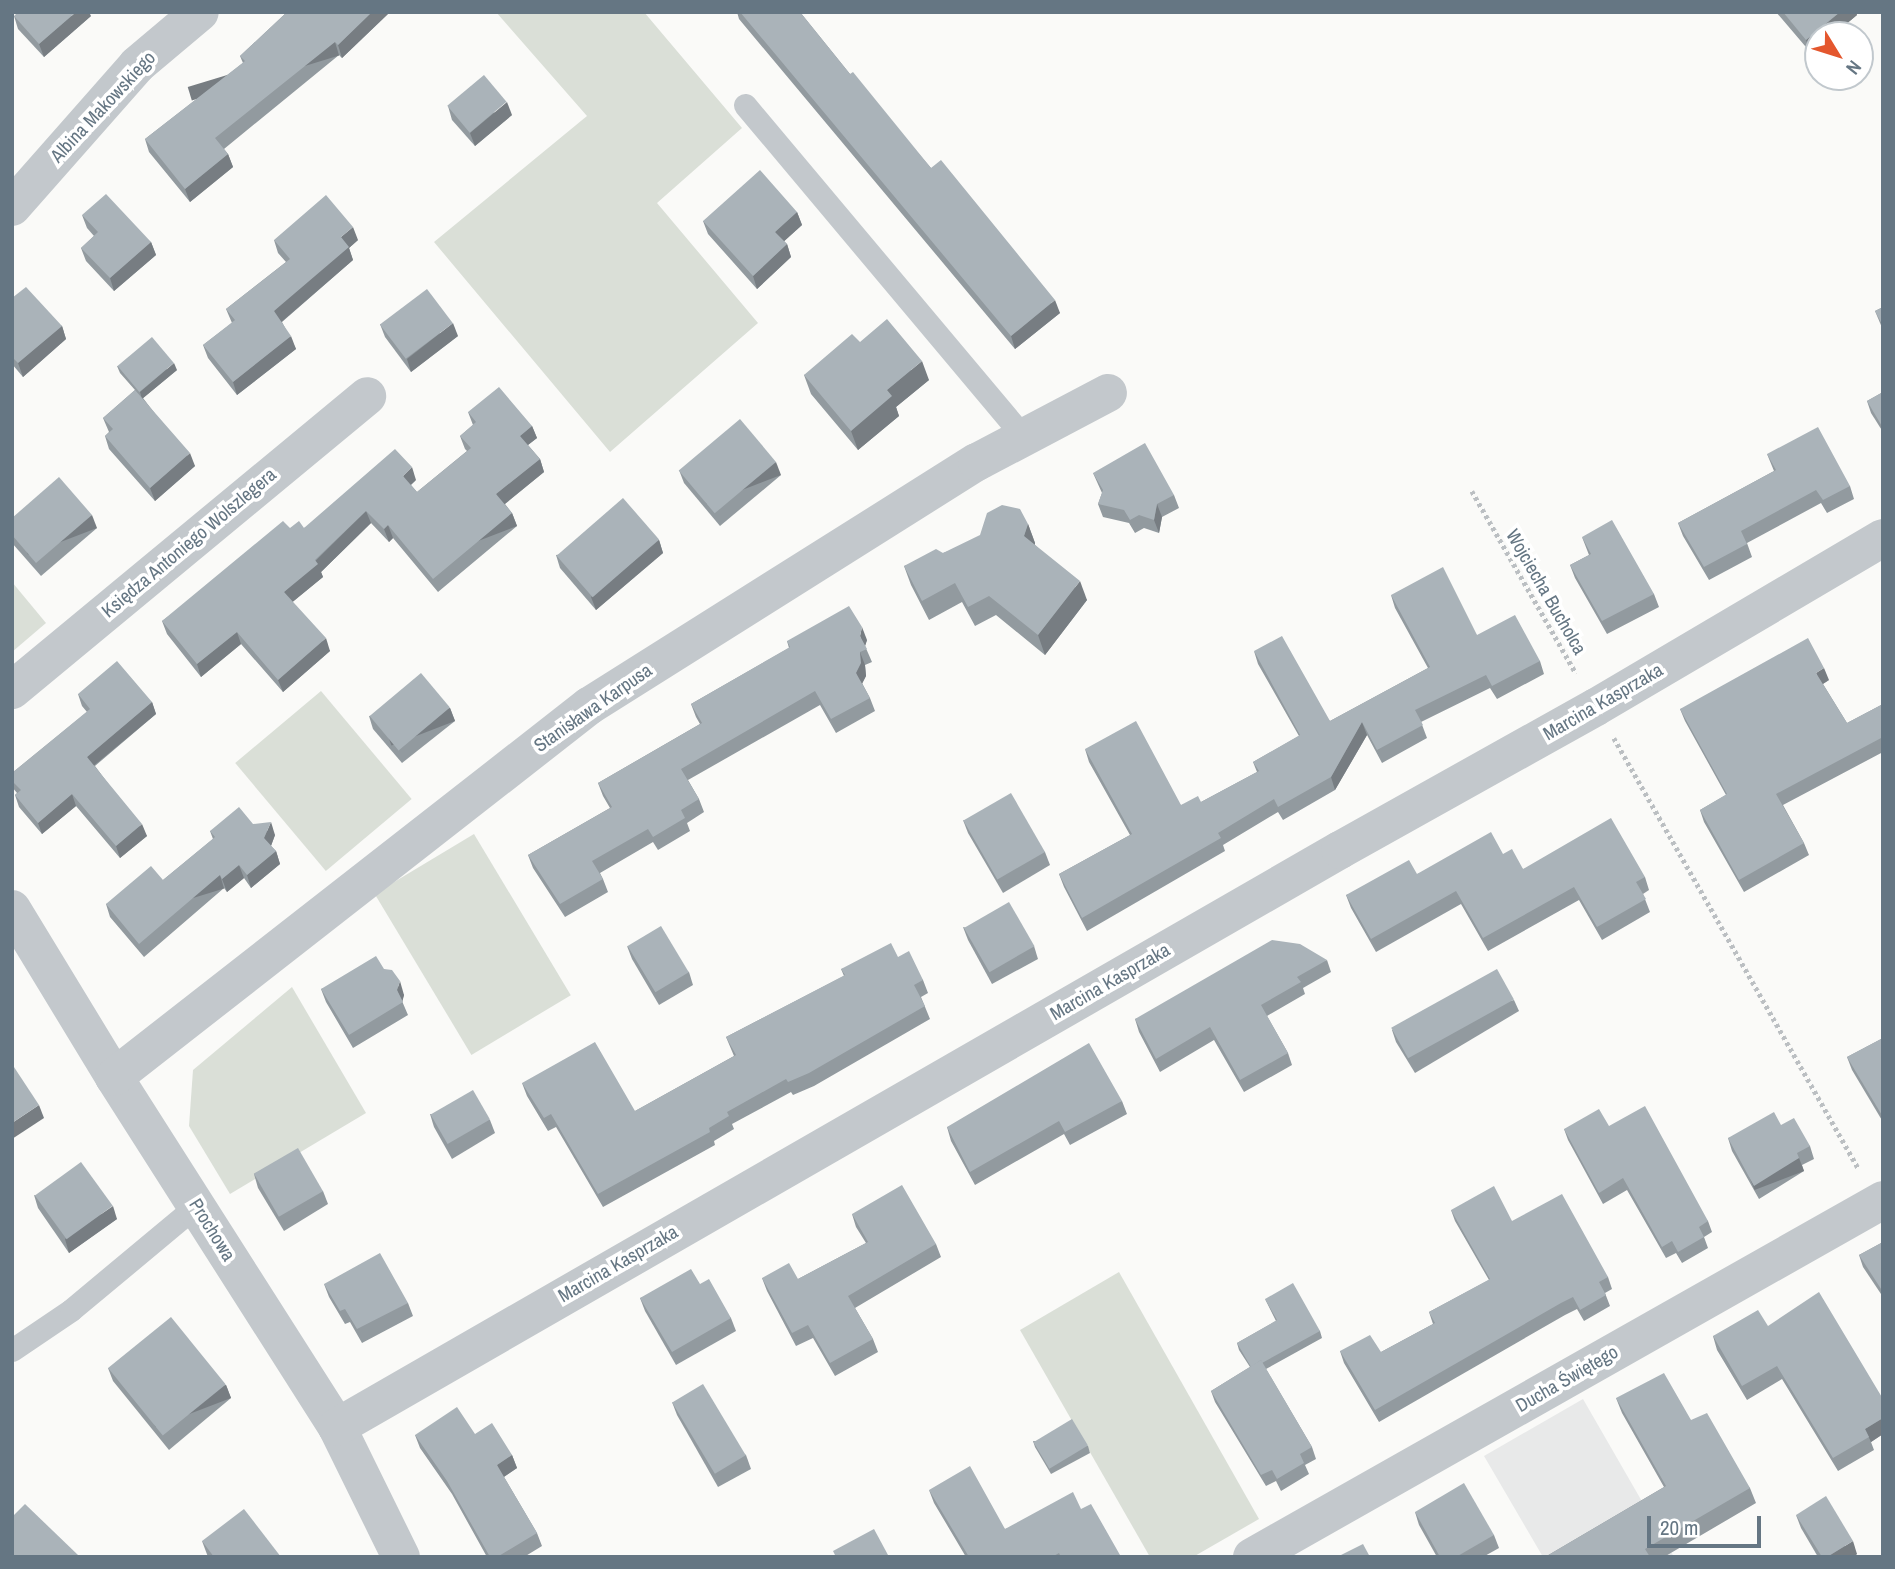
<!DOCTYPE html>
<html>
<head>
<meta charset="utf-8">
<style>
  body { margin:0 }
  #map { position:relative; width:1895px; height:1569px; overflow:hidden; background:#fafaf8; font-family:"Archivo Narrow",sans-serif }
  div>[style] { position:absolute }
  [style*='--x'] { left:calc(var(--x)*1px); top:calc(var(--y)*1px); width:calc(var(--w)*1px); rotate:calc(var(--a)*1deg) }
  .built>* { inset:0; background:#e8e9e9 }
  .green>* { inset:0; background:#dadfd7; transform-origin:0 0 }
  .path>* { height:4.5px; margin-top:-2.25px; transform-origin:0; background:repeating-linear-gradient(90deg,#bbbfc2 0 3.5px,transparent 0 7px) }
  .service>* { height:23px; margin:-11.5px; padding:0 11.5px; transform-origin:11.5px; border-radius:11.5px; background:#c3c8cc }
  .minor>* { height:38px; margin:-19px; padding:0 19px; transform-origin:19px; border-radius:19px; background:#c3c8cc }
  .wall>* { inset:0; background:#929a9f }
  .shaded-wall>* { inset:0; background:#777d82; transform-origin:0 0 }
  .building>* { inset:0; background:#aab3b9; transform-origin:0 0 }
  span { translate:-50% -50%; white-space:nowrap; text-align:center; line-height:1.15; -webkit-text-stroke:7px #fff; paint-order:stroke }
  .street-label { font-size:19px; color:#657683 }
  .frame { position:absolute; inset:0; border:14px solid #657683; pointer-events:none }
  .north { position:absolute; left:1804px; top:21px; width:70px; height:70px; box-sizing:border-box; background:#fff; border:2px solid #c1c8cd; border-radius:50%; rotate:128deg; font-size:19px; font-weight:700; line-height:28px; text-align:center; color:#657683 }
  .north::after { content:''; display:block; margin:auto; width:24px; height:32px; background:#e4572e; clip-path:polygon(50% 0,100% 100%,50% 72%,0 100%) }
  .scale { position:absolute; left:1647px; top:1516px; width:114px; height:32px; box-sizing:border-box; border:4px solid #657683; border-top:0; padding-left:9px; font-size:21px; line-height:24px; white-space:nowrap; color:#657683; -webkit-text-stroke:5px #fff; paint-order:stroke }
</style>
</head>
<body>
<div id="map">
  <div class="built">
    <div style="clip-path:polygon(1583px 1399px,1674px 1557px,1543px 1557px,1484px 1456px)"></div>
  </div>
  <div class="green">
    <div style="clip-path:polygon(496px 12px,644px 12px,742px 128px,657px 203px,758px 323px,610px 452px,434px 242px,587px 116px)"></div>
    <div style="clip-path:polygon(12px 582px,46px 623px,12px 652px)"></div>
    <div style="left:321px;top:691px;width:141px;height:112px;rotate:50deg"></div>
    <div style="left:474px;top:834px;width:188px;height:116px;rotate:59deg"></div>
    <div style="clip-path:polygon(292px 987px,366px 1113px,230px 1194px,189px 1126px,193px 1070px)"></div>
    <div style="clip-path:polygon(1119px 1272px,1259px 1519px,1193px 1557px,1150px 1557px,1020px 1330px)"></div>
  </div>
  <div class="path">
    <div style="--x:1472;--y:491;--w:210;--a:60.3"></div>
    <div style="--x:1614;--y:738;--w:496;--a:60.4"></div>
  </div>
  <div class="service">
    <div style="--x:745;--y:105;--w:434;--a:50"></div>
    <div style="--x:12;--y:1350;--w:71;--a:-34.1"></div>
    <div style="--x:71;--y:1310;--w:164;--a:-39.8"></div>
  </div>
  <div class="minor">
    <div style="--x:12;--y:207;--w:189;--a:-48.6"></div>
    <div style="--x:137;--y:65;--w:82;--a:-40.1"></div>
    <div style="--x:12;--y:690;--w:461;--a:-39.6"></div>
    <div style="--x:12;--y:909;--w:197;--a:58.7"></div>
    <div style="--x:114;--y:1077;--w:415;--a:57.5"></div>
    <div style="--x:337;--y:1427;--w:145;--a:63.8"></div>
    <div style="--x:114;--y:1077;--w:603;--a:-37.99"></div>
    <div style="--x:589;--y:706;--w:458;--a:-32.2"></div>
    <div style="--x:977;--y:462;--w:148;--a:-27.8"></div>
    <div style="--x:337;--y:1427;--w:1157;--a:-29.91"></div>
    <div style="--x:1340;--y:850;--w:293;--a:-29.2"></div>
    <div style="--x:1596;--y:707;--w:333;--a:-30.5"></div>
    <div style="--x:1252;--y:1557;--w:725;--a:-29.5"></div>
  </div>
  <div class="wall">
    <div style="clip-path:polygon(287px 12px,389px 12px,389px 13px,342px 58px,339px 55px,224px 149px,228px 154px,233px 167px,190px 202px,149px 152px,145px 139px,243px 63px,240px 56px)"></div>
    <div style="clip-path:polygon(737px 12px,800px 12px,850px 74px,931px 168px,1060px 313px,1015px 349px,739px 19px)"></div>
    <div style="clip-path:polygon(1776px 12px,1856px 12px,1857px 15px,1833px 35px,1818px 35px,1811px 53px)"></div>
    <div style="clip-path:polygon(14px 16px,91px 16px,44px 57px,18px 29px)"></div>
    <div style="clip-path:polygon(448px 106px,512px 115px,475px 146px,452px 120px)"></div>
    <div style="clip-path:polygon(797px 212px,802px 225px,784px 241px,787px 244px,791px 257px,757px 289px,708px 234px,703px 221px)"></div>
    <div style="clip-path:polygon(82px 215px,151px 242px,156px 255px,114px 291px,86px 261px,81px 248px,94px 236px,87px 228px)"></div>
    <div style="clip-path:polygon(274px 240px,358px 240px,349px 248px,353px 260px,282px 322px,296px 349px,237px 395px,208px 358px,203px 345px,232px 323px,226px 309px,286px 262px,278px 253px)"></div>
    <div style="clip-path:polygon(12px 298px,62px 326px,66px 339px,23px 377px,12px 364px)"></div>
    <div style="clip-path:polygon(1883px 307px,1883px 330px,1875px 311px)"></div>
    <div style="clip-path:polygon(380px 324px,458px 336px,411px 372px,385px 337px)"></div>
    <div style="clip-path:polygon(860px 342px,929px 380px,896px 407px,899px 416px,858px 450px,811px 394px,804px 375px)"></div>
    <div style="clip-path:polygon(117px 366px,177px 370px,143px 398px,195px 466px,155px 501px,109px 449px,105px 436px,109px 432px,103px 418px,135px 390px,120px 373px)"></div>
    <div style="clip-path:polygon(1883px 392px,1883px 432px,1871px 413px,1867px 401px)"></div>
    <div style="clip-path:polygon(468px 412px,532px 426px,537px 438px,528px 445px,540px 459px,544px 472px,505px 504px,512px 513px,517px 526px,438px 592px,393px 538px,389px 542px,371px 523px,321px 572px,323px 577px,292px 602px,330px 651px,283px 692px,241px 644px,201px 677px,167px 634px,162px 621px,290px 528px,304px 528px,416px 480px,411px 485px,417px 492px,467px 451px,465px 449px,460px 436px,473px 425px)"></div>
    <div style="clip-path:polygon(1767px 454px,1850px 486px,1854px 499px,1827px 513px,1821px 503px,1747px 543px,1752px 557px,1709px 580px,1683px 536px,1678px 523px,1774px 471px)"></div>
    <div style="clip-path:polygon(679px 470px,781px 475px,720px 526px,684px 483px)"></div>
    <div style="clip-path:polygon(1093px 473px,1174px 495px,1179px 508px,1162px 517px,1159px 533px,1144px 528px,1135px 533px,1129px 523px,1103px 517px,1098px 504px,1102px 493px)"></div>
    <div style="clip-path:polygon(12px 518px,97px 528px,41px 576px,12px 543px)"></div>
    <div style="clip-path:polygon(1028px 524px,1035px 543px,1035px 545px,1087px 600px,1045px 655px,996px 615px,975px 626px,962px 602px,929px 620px,911px 585px,904px 566px,943px 553px)"></div>
    <div style="clip-path:polygon(1582px 537px,1654px 594px,1659px 607px,1607px 634px,1575px 578px,1570px 565px,1589px 555px)"></div>
    <div style="clip-path:polygon(659px 540px,663px 553px,596px 610px,560px 568px,556px 555px)"></div>
    <div style="clip-path:polygon(1391px 595px,1477px 635px,1540px 661px,1544px 674px,1497px 699px,1490px 688px,1421px 722px,1427px 738px,1382px 763px,1367px 735px,1335px 790px,1283px 820px,1278px 812px,1223px 845px,1225px 851px,1087px 931px,1064px 887px,1059px 874px,1130px 835px,1089px 762px,1085px 749px,1181px 805px,1201px 802px,1257px 772px,1253px 762px,1299px 736px,1258px 664px,1254px 651px,1330px 721px,1428px 668px,1395px 608px)"></div>
    <div style="clip-path:polygon(867px 640px,865px 646px,872px 662px,865px 665px,866px 676px,862px 683px,870px 698px,875px 711px,836px 733px,820px 705px,688px 780px,699px 799px,704px 812px,687px 823px,690px 831px,658px 850px,653px 842px,600px 873px,603px 879px,608px 892px,565px 917px,533px 868px,528px 855px,610px 808px,603px 796px,598px 783px,700px 724px,696px 717px,691px 704px,789px 648px,787px 641px)"></div>
    <div style="clip-path:polygon(1829px 680px,1823px 684px,1847px 723px,1883px 704px,1883px 752px,1783px 805px,1804px 843px,1809px 855px,1744px 892px,1704px 822px,1700px 810px,1726px 795px,1685px 721px,1680px 709px)"></div>
    <div style="clip-path:polygon(78px 694px,152px 702px,156px 714px,95px 766px,147px 836px,120px 858px,76px 806px,42px 834px,19px 807px,15px 795px,17px 793px,12px 787px,12px 773px,87px 712px,82px 706px)"></div>
    <div style="clip-path:polygon(450px 708px,455px 721px,402px 763px,373px 729px,369px 716px)"></div>
    <div style="clip-path:polygon(963px 820px,1045px 852px,1050px 865px,1003px 893px,968px 833px)"></div>
    <div style="clip-path:polygon(253px 824px,275px 835px,271px 846px,276px 851px,280px 864px,251px 888px,244px 878px,227px 892px,224px 888px,144px 957px,110px 917px,106px 904px,163px 880px,213px 839px,210px 831px)"></div>
    <div style="clip-path:polygon(1503px 854px,1523px 869px,1645px 877px,1649px 890px,1643px 894px,1650px 912px,1602px 940px,1579px 900px,1488px 951px,1461px 904px,1376px 952px,1351px 908px,1346px 895px,1417px 874px)"></div>
    <div style="clip-path:polygon(963px 927px,1034px 946px,1038px 959px,992px 984px,968px 940px)"></div>
    <div style="clip-path:polygon(627px 946px,689px 972px,693px 985px,659px 1005px,632px 959px)"></div>
    <div style="clip-path:polygon(898px 957px,923px 980px,928px 993px,921px 997px,930px 1019px,814px 1086px,793px 1095px,791px 1092px,732px 1124px,734px 1129px,714px 1141px,715px 1145px,603px 1207px,556px 1127px,548px 1131px,527px 1096px,522px 1083px,635px 1111px,734px 1056px,726px 1037px,844px 976px,841px 969px)"></div>
    <div style="clip-path:polygon(1327px 960px,1331px 972px,1303px 988px,1305px 994px,1267px 1016px,1288px 1053px,1292px 1065px,1244px 1092px,1214px 1040px,1160px 1072px,1139px 1032px,1135px 1019px)"></div>
    <div style="clip-path:polygon(384px 969px,404px 995px,402px 1001px,408px 1015px,353px 1048px,326px 1002px,321px 989px)"></div>
    <div style="clip-path:polygon(1514px 1000px,1519px 1011px,1415px 1073px,1396px 1042px,1392px 1030px)"></div>
    <div style="clip-path:polygon(1883px 1038px,1883px 1122px,1852px 1070px,1847px 1057px)"></div>
    <div style="clip-path:polygon(1122px 1101px,1127px 1114px,1070px 1145px,1064px 1134px,975px 1185px,951px 1141px,947px 1127px)"></div>
    <div style="clip-path:polygon(430px 1114px,490px 1120px,495px 1133px,452px 1159px,434px 1127px)"></div>
    <div style="clip-path:polygon(1781px 1125px,1810px 1146px,1814px 1159px,1802px 1165px,1804px 1171px,1759px 1199px,1732px 1151px,1728px 1138px)"></div>
    <div style="clip-path:polygon(1609px 1126px,1708px 1221px,1712px 1232px,1704px 1237px,1708px 1248px,1682px 1263px,1676px 1253px,1666px 1258px,1627px 1190px,1603px 1204px,1568px 1140px,1564px 1129px)"></div>
    <div style="clip-path:polygon(254px 1174px,323px 1191px,328px 1204px,284px 1231px,258px 1188px)"></div>
    <div style="clip-path:polygon(34px 1195px,117px 1219px,69px 1253px,38px 1208px)"></div>
    <div style="clip-path:polygon(1451px 1210px,1512px 1221px,1608px 1277px,1612px 1289px,1605px 1293px,1610px 1306px,1584px 1321px,1577px 1309px,1565px 1315px,1379px 1422px,1344px 1363px,1340px 1351px,1381px 1352px,1433px 1324px,1429px 1312px,1489px 1280px,1455px 1221px)"></div>
    <div style="clip-path:polygon(852px 1214px,936px 1244px,941px 1257px,855px 1308px,873px 1339px,878px 1352px,835px 1376px,813px 1338px,796px 1346px,767px 1291px,762px 1278px,798px 1279px,866px 1243px,856px 1227px)"></div>
    <div style="clip-path:polygon(1883px 1242px,1883px 1297px,1863px 1267px,1859px 1255px)"></div>
    <div style="clip-path:polygon(324px 1284px,408px 1303px,413px 1316px,362px 1343px,350px 1322px,345px 1324px,329px 1297px)"></div>
    <div style="clip-path:polygon(700px 1284px,731px 1318px,736px 1331px,676px 1365px,645px 1311px,640px 1298px)"></div>
    <div style="clip-path:polygon(1265px 1299px,1320px 1331px,1322px 1338px,1266px 1369px,1312px 1447px,1316px 1459px,1305px 1465px,1309px 1474px,1281px 1491px,1276px 1481px,1266px 1486px,1215px 1402px,1211px 1391px,1250px 1367px,1239px 1350px,1237px 1343px,1276px 1321px)"></div>
    <div style="clip-path:polygon(1768px 1326px,1883px 1399px,1883px 1434px,1871px 1442px,1874px 1450px,1838px 1471px,1782px 1379px,1747px 1400px,1717px 1350px,1713px 1336px)"></div>
    <div style="clip-path:polygon(108px 1368px,226px 1385px,231px 1398px,169px 1450px,113px 1381px)"></div>
    <div style="clip-path:polygon(1616px 1398px,1691px 1420px,1750px 1488px,1756px 1503px,1664px 1557px,1545px 1557px,1664px 1487px,1622px 1413px)"></div>
    <div style="clip-path:polygon(672px 1402px,746px 1455px,751px 1469px,718px 1487px,677px 1415px)"></div>
    <div style="clip-path:polygon(475px 1434px,512px 1455px,517px 1468px,504px 1477px,537px 1533px,542px 1546px,524px 1557px,487px 1557px,452px 1494px,420px 1448px,415px 1435px)"></div>
    <div style="clip-path:polygon(1033px 1441px,1088px 1446px,1090px 1453px,1051px 1474px,1035px 1447px)"></div>
    <div style="clip-path:polygon(929px 1490px,1005px 1529px,1081px 1509px,1121px 1557px,966px 1557px,934px 1503px)"></div>
    <div style="clip-path:polygon(1415px 1512px,1494px 1535px,1499px 1548px,1483px 1557px,1437px 1557px,1419px 1525px)"></div>
    <div style="clip-path:polygon(1796px 1515px,1857px 1554px,1853px 1557px,1818px 1557px,1801px 1528px)"></div>
    <div style="clip-path:polygon(202px 1541px,281px 1557px,208px 1557px)"></div>
  </div>
  <div class="shaded-wall">
    <div style="clip-path:polygon(76px 12px,89px 12px,91px 16px,44px 57px,39px 44px)"></div>
    <div style="clip-path:polygon(372px 12px,389px 12px,389px 13px,342px 58px,338px 45px)"></div>
    <div style="clip-path:polygon(1840px 12px,1856px 12px,1857px 15px,1833px 35px,1818px 35px,1818px 48px,1811px 53px,1806px 40px)"></div>
    <div style="left:335px;top:42px;width:14px;height:154px;rotate:73deg"></div>
    <div style="clip-path:polygon(507px 102px,512px 115px,475px 146px,470px 133px)"></div>
    <div style="clip-path:polygon(228px 154px,233px 167px,190px 202px,185px 189px)"></div>
    <div style="clip-path:polygon(797px 212px,802px 225px,780px 245px,775px 232px)"></div>
    <div style="clip-path:polygon(353px 227px,358px 240px,349px 248px,353px 260px,279px 324px,274px 311px,341px 237px)"></div>
    <div style="clip-path:polygon(151px 242px,156px 255px,114px 291px,110px 278px)"></div>
    <div style="clip-path:polygon(787px 244px,791px 257px,757px 289px,753px 276px)"></div>
    <div style="clip-path:polygon(1055px 300px,1060px 313px,1015px 349px,1011px 336px)"></div>
    <div style="clip-path:polygon(453px 323px,458px 336px,411px 372px,407px 359px)"></div>
    <div style="clip-path:polygon(62px 326px,66px 339px,23px 377px,18px 363px)"></div>
    <div style="clip-path:polygon(291px 336px,296px 349px,237px 395px,233px 382px)"></div>
    <div style="clip-path:polygon(922px 361px,929px 380px,896px 407px,899px 416px,858px 450px,851px 431px,887px 390px)"></div>
    <div style="clip-path:polygon(174px 363px,177px 370px,142px 399px,140px 392px)"></div>
    <div style="clip-path:polygon(532px 426px,537px 438px,524px 448px,520px 436px)"></div>
    <div style="clip-path:polygon(190px 453px,195px 466px,155px 501px,150px 488px)"></div>
    <div style="clip-path:polygon(540px 459px,544px 472px,501px 507px,496px 494px)"></div>
    <div style="left:776px;top:462px;width:14px;height:80px;rotate:69deg"></div>
    <div style="clip-path:polygon(412px 467px,416px 480px,407px 488px,403px 476px)"></div>
    <div style="clip-path:polygon(1157px 504px,1162px 517px,1159px 533px,1154px 520px)"></div>
    <div style="clip-path:polygon(366px 511px,371px 523px,321px 572px,323px 577px,289px 605px,284px 592px)"></div>
    <div style="left:512px;top:513px;width:14px;height:103px;rotate:69deg"></div>
    <div style="left:92px;top:515px;width:14px;height:74px;rotate:69deg"></div>
    <div style="clip-path:polygon(1028px 524px,1035px 543px,1031px 555px,1024px 536px)"></div>
    <div style="clip-path:polygon(388px 525px,393px 538px,389px 542px,384px 529px)"></div>
    <div style="clip-path:polygon(659px 540px,663px 553px,596px 610px,591px 597px)"></div>
    <div style="clip-path:polygon(1080px 581px,1087px 600px,1045px 655px,1038px 635px)"></div>
    <div style="clip-path:polygon(862px 627px,867px 640px,864px 649px,860px 636px)"></div>
    <div style="clip-path:polygon(237px 632px,241px 644px,201px 677px,197px 664px)"></div>
    <div style="clip-path:polygon(326px 638px,330px 651px,283px 692px,278px 680px)"></div>
    <div style="clip-path:polygon(860px 652px,865px 665px,866px 676px,861px 686px,856px 673px)"></div>
    <div style="clip-path:polygon(1824px 668px,1829px 680px,1821px 685px,1816px 673px)"></div>
    <div style="clip-path:polygon(152px 702px,156px 714px,91px 768px,87px 757px)"></div>
    <div style="left:450px;top:708px;width:14px;height:68px;rotate:69deg"></div>
    <div style="clip-path:polygon(1362px 722px,1367px 735px,1335px 790px,1331px 777px)"></div>
    <div style="clip-path:polygon(72px 794px,76px 806px,42px 834px,38px 823px)"></div>
    <div style="clip-path:polygon(271px 822px,275px 835px,269px 851px,264px 838px)"></div>
    <div style="clip-path:polygon(142px 824px,147px 836px,120px 858px,116px 846px)"></div>
    <div style="clip-path:polygon(276px 851px,280px 864px,251px 888px,247px 875px)"></div>
    <div style="clip-path:polygon(239px 865px,244px 878px,227px 892px,222px 879px)"></div>
    <div style="left:220px;top:875px;width:14px;height:106px;rotate:73deg"></div>
    <div style="clip-path:polygon(400px 981px,404px 995px,402px 1003px,397px 990px)"></div>
    <div style="clip-path:polygon(39px 1105px,44px 1118px,12px 1139px,12px 1123px)"></div>
    <div style="left:1799px;top:1158px;width:14px;height:53px;rotate:69deg"></div>
    <div style="clip-path:polygon(113px 1206px,117px 1219px,69px 1253px,65px 1239px)"></div>
    <div style="left:226px;top:1385px;width:14px;height:81px;rotate:69deg"></div>
    <div style="clip-path:polygon(1883px 1418px,1883px 1434px,1871px 1442px,1865px 1429px)"></div>
    <div style="clip-path:polygon(512px 1455px,517px 1468px,502px 1478px,497px 1465px)"></div>
    <div style="clip-path:polygon(1853px 1541px,1857px 1554px,1853px 1557px,1827px 1557px)"></div>
  </div>
  <div class="building">
    <div style="clip-path:polygon(18px 12px,76px 12px,39px 44px,14px 16px)"></div>
    <div style="clip-path:polygon(287px 12px,372px 12px,338px 45px,335px 42px,215px 138px,228px 154px,185px 189px,145px 139px,245px 61px,240px 56px)"></div>
    <div style="clip-path:polygon(740px 12px,800px 12px,850px 74px,853px 72px,931px 168px,941px 160px,1055px 300px,1011px 336px)"></div>
    <div style="clip-path:polygon(1783px 12px,1840px 12px,1806px 40px)"></div>
    <div style="left:484px;top:75px;width:35px;height:48px;rotate:50deg"></div>
    <div style="clip-path:polygon(760px 170px,797px 212px,775px 232px,787px 244px,753px 276px,703px 221px)"></div>
    <div style="clip-path:polygon(106px 194px,151px 242px,110px 278px,81px 248px,98px 232px,82px 215px)"></div>
    <div style="clip-path:polygon(326px 195px,353px 227px,341px 237px,349px 247px,274px 311px,291px 336px,233px 382px,203px 345px,235px 320px,226px 309px,290px 259px,274px 240px)"></div>
    <div style="clip-path:polygon(26px 287px,62px 326px,18px 363px,12px 357px,12px 298px)"></div>
    <div style="left:427px;top:289px;width:43px;height:59px;rotate:53deg"></div>
    <div style="clip-path:polygon(1883px 307px,1883px 326px,1875px 311px)"></div>
    <div style="clip-path:polygon(887px 319px,922px 361px,887px 390px,892px 396px,851px 431px,804px 375px,852px 334px,860px 342px)"></div>
    <div style="left:152px;top:337px;width:34px;height:45px;rotate:50deg"></div>
    <div style="clip-path:polygon(499px 387px,532px 426px,520px 436px,540px 459px,496px 494px,512px 513px,433px 579px,388px 525px,384px 529px,366px 511px,315px 560px,318px 564px,284px 592px,326px 638px,278px 680px,237px 632px,197px 664px,162px 621px,283px 521px,290px 528px,299px 521px,304px 528px,395px 449px,412px 467px,403px 476px,417px 492px,471px 448px,460px 436px,476px 422px,468px 412px)"></div>
    <div style="clip-path:polygon(135px 390px,190px 453px,150px 488px,105px 436px,113px 429px,103px 418px)"></div>
    <div style="clip-path:polygon(1883px 392px,1883px 428px,1867px 401px)"></div>
    <div style="left:740px;top:419px;width:56px;height:80px;rotate:50deg"></div>
    <div style="clip-path:polygon(1818px 427px,1850px 486px,1823px 500px,1816px 490px,1741px 531px,1747px 544px,1704px 567px,1678px 523px,1776px 470px,1767px 454px)"></div>
    <div style="clip-path:polygon(1145px 443px,1174px 495px,1157px 504px,1154px 520px,1139px 515px,1130px 520px,1124px 510px,1098px 504px,1103px 490px,1093px 473px)"></div>
    <div style="clip-path:polygon(59px 477px,92px 515px,36px 563px,12px 535px,12px 518px)"></div>
    <div style="left:623px;top:498px;width:55px;height:88px;rotate:49deg"></div>
    <div style="clip-path:polygon(1002px 505px,1020px 509px,1028px 524px,1024px 536px,1080px 581px,1038px 635px,989px 596px,968px 607px,955px 583px,922px 601px,904px 566px,936px 549px,943px 553px,980px 535px,987px 513px)"></div>
    <div style="clip-path:polygon(1612px 520px,1654px 594px,1602px 621px,1570px 565px,1591px 554px,1582px 537px)"></div>
    <div style="clip-path:polygon(1443px 567px,1477px 635px,1515px 615px,1540px 661px,1492px 686px,1486px 675px,1415px 710px,1423px 725px,1377px 750px,1362px 722px,1331px 777px,1278px 807px,1274px 799px,1218px 833px,1221px 838px,1082px 918px,1059px 874px,1132px 834px,1085px 749px,1136px 721px,1181px 805px,1198px 796px,1201px 802px,1259px 771px,1253px 762px,1300px 735px,1254px 651px,1282px 636px,1330px 721px,1430px 667px,1391px 595px)"></div>
    <div style="clip-path:polygon(849px 606px,862px 627px,860px 636px,867px 649px,860px 652px,861px 663px,856px 673px,870px 698px,831px 719px,815px 691px,681px 769px,699px 799px,681px 810px,685px 818px,653px 837px,648px 829px,592px 861px,603px 879px,560px 904px,528px 855px,612px 807px,598px 783px,702px 723px,691px 704px,790px 647px,787px 641px)"></div>
    <div style="clip-path:polygon(1808px 638px,1824px 668px,1816px 673px,1847px 723px,1883px 704px,1883px 737px,1776px 794px,1804px 843px,1739px 880px,1700px 810px,1727px 794px,1680px 709px)"></div>
    <div style="clip-path:polygon(117px 661px,152px 702px,87px 757px,142px 824px,116px 846px,72px 794px,38px 823px,15px 795px,21px 790px,12px 781px,12px 773px,90px 709px,78px 694px)"></div>
    <div style="left:421px;top:673px;width:45px;height:67px;rotate:50deg"></div>
    <div style="left:1011px;top:793px;width:68px;height:55px;rotate:60deg"></div>
    <div style="clip-path:polygon(239px 807px,253px 824px,271px 822px,264px 838px,276px 851px,247px 875px,239px 865px,222px 879px,220px 875px,139px 944px,106px 904px,151px 866px,163px 880px,215px 837px,210px 831px)"></div>
    <div style="clip-path:polygon(1611px 818px,1645px 877px,1636px 882px,1646px 899px,1597px 927px,1574px 887px,1483px 938px,1456px 891px,1371px 939px,1346px 895px,1409px 860px,1417px 874px,1491px 832px,1503px 854px,1512px 849px,1523px 869px)"></div>
    <div style="left:1009px;top:902px;width:51px;height:52px;rotate:60deg"></div>
    <div style="left:661px;top:926px;width:54px;height:39px;rotate:59deg"></div>
    <div style="clip-path:polygon(1272px 940px,1300px 944px,1327px 960px,1297px 977px,1301px 982px,1261px 1005px,1288px 1053px,1240px 1080px,1210px 1027px,1156px 1059px,1135px 1019px)"></div>
    <div style="clip-path:polygon(891px 943px,898px 957px,909px 951px,923px 980px,914px 985px,925px 1006px,809px 1073px,788px 1082px,786px 1079px,727px 1112px,729px 1116px,709px 1128px,710px 1132px,598px 1194px,551px 1114px,544px 1118px,522px 1083px,595px 1042px,635px 1111px,736px 1055px,726px 1037px,845px 975px,841px 969px)"></div>
    <div style="clip-path:polygon(376px 956px,384px 969px,392px 970px,400px 981px,397px 990px,403px 1002px,349px 1035px,321px 989px)"></div>
    <div style="left:1497px;top:969px;width:35px;height:121px;rotate:61deg"></div>
    <div style="clip-path:polygon(1883px 1038px,1883px 1117px,1847px 1057px)"></div>
    <div style="clip-path:polygon(1089px 1043px,1122px 1101px,1065px 1132px,1059px 1121px,970px 1172px,947px 1127px)"></div>
    <div style="clip-path:polygon(12px 1064px,39px 1105px,12px 1123px)"></div>
    <div style="left:473px;top:1090px;width:34px;height:49px;rotate:60deg"></div>
    <div style="clip-path:polygon(1645px 1106px,1708px 1221px,1699px 1227px,1704px 1237px,1678px 1252px,1672px 1241px,1662px 1247px,1623px 1178px,1599px 1193px,1564px 1129px,1599px 1109px,1609px 1126px)"></div>
    <div style="clip-path:polygon(1774px 1112px,1781px 1125px,1794px 1118px,1810px 1146px,1797px 1153px,1799px 1158px,1754px 1186px,1728px 1138px)"></div>
    <div style="left:298px;top:1148px;width:50px;height:51px;rotate:60deg"></div>
    <div style="left:81px;top:1162px;width:54px;height:57px;rotate:54deg"></div>
    <div style="clip-path:polygon(902px 1185px,936px 1244px,848px 1296px,873px 1339px,830px 1363px,808px 1325px,792px 1333px,762px 1278px,789px 1263px,798px 1279px,868px 1242px,852px 1214px)"></div>
    <div style="clip-path:polygon(1494px 1186px,1512px 1221px,1562px 1194px,1608px 1277px,1599px 1282px,1606px 1295px,1580px 1310px,1573px 1297px,1561px 1303px,1375px 1410px,1340px 1351px,1370px 1335px,1381px 1352px,1435px 1323px,1429px 1312px,1490px 1279px,1451px 1210px)"></div>
    <div style="clip-path:polygon(1883px 1242px,1883px 1292px,1859px 1255px)"></div>
    <div style="clip-path:polygon(380px 1253px,408px 1303px,357px 1329px,345px 1309px,340px 1311px,324px 1284px)"></div>
    <div style="clip-path:polygon(691px 1269px,700px 1284px,709px 1279px,731px 1318px,672px 1352px,640px 1298px)"></div>
    <div style="clip-path:polygon(1293px 1283px,1320px 1331px,1262px 1363px,1261px 1360px,1251px 1367px,1237px 1343px,1277px 1320px,1265px 1299px)"></div>
    <div style="clip-path:polygon(1819px 1292px,1883px 1399px,1883px 1418px,1865px 1429px,1869px 1437px,1833px 1458px,1777px 1366px,1742px 1386px,1713px 1336px,1758px 1310px,1768px 1326px)"></div>
    <div style="left:171px;top:1317px;width:87px;height:81px;rotate:51deg"></div>
    <div style="clip-path:polygon(1261px 1360px,1312px 1447px,1300px 1454px,1304px 1463px,1277px 1479px,1272px 1470px,1261px 1475px,1211px 1391px)"></div>
    <div style="clip-path:polygon(1664px 1373px,1691px 1420px,1707px 1413px,1750px 1488px,1645px 1549px,1650px 1557px,1545px 1557px,1666px 1486px,1616px 1398px)"></div>
    <div style="left:703px;top:1384px;width:83px;height:36px;rotate:59deg"></div>
    <div style="clip-path:polygon(457px 1407px,475px 1434px,492px 1423px,512px 1455px,497px 1465px,537px 1533px,497px 1557px,490px 1557px,447px 1481px,415px 1435px)"></div>
    <div style="left:1072px;top:1419px;width:31px;height:45px;rotate:59deg"></div>
    <div style="clip-path:polygon(970px 1466px,1005px 1529px,1073px 1492px,1081px 1509px,1091px 1504px,1120px 1555px,1116px 1557px,1061px 1557px,1059px 1553px,1052px 1557px,969px 1557px,929px 1490px)"></div>
    <div style="clip-path:polygon(1464px 1483px,1494px 1535px,1456px 1557px,1440px 1557px,1415px 1512px)"></div>
    <div style="clip-path:polygon(1826px 1496px,1853px 1541px,1827px 1557px,1822px 1557px,1796px 1515px)"></div>
    <div style="clip-path:polygon(25px 1504px,78px 1555px,77px 1557px,12px 1557px,12px 1517px)"></div>
    <div style="clip-path:polygon(244px 1509px,281px 1557px,214px 1557px,202px 1541px)"></div>
    <div style="clip-path:polygon(874px 1529px,888px 1555px,885px 1557px,836px 1557px,833px 1551px)"></div>
    <div style="clip-path:polygon(1363px 1544px,1370px 1557px,1337px 1557px)"></div>
  </div>
  <div class="street-label">
    <span style="left:103px;top:107px;rotate:-47deg">Albina Makowskiego</span>
    <span style="left:189px;top:543px;rotate:-40deg">Księdza Antoniego Wolszlegera</span>
    <span style="left:1546px;top:592px;rotate:60deg">Wojciecha Bucholca</span>
    <span style="left:1603px;top:702px;rotate:-30deg">Marcina Kasprzaka</span>
    <span style="left:593px;top:708px;rotate:-35deg">Stanisława Karpusa</span>
    <span style="left:1110px;top:982px;rotate:-30deg">Marcina Kasprzaka</span>
    <span style="left:212px;top:1230px;rotate:58deg">Prochowa</span>
    <span style="left:618px;top:1264px;rotate:-30deg">Marcina Kasprzaka</span>
    <span style="left:1567px;top:1379px;rotate:-30deg">Ducha Świętego</span>
  </div>
  <div class="frame"></div>
  <div class="north">N</div>
  <div class="scale">20 m</div>
</div>
</body>
</html>
